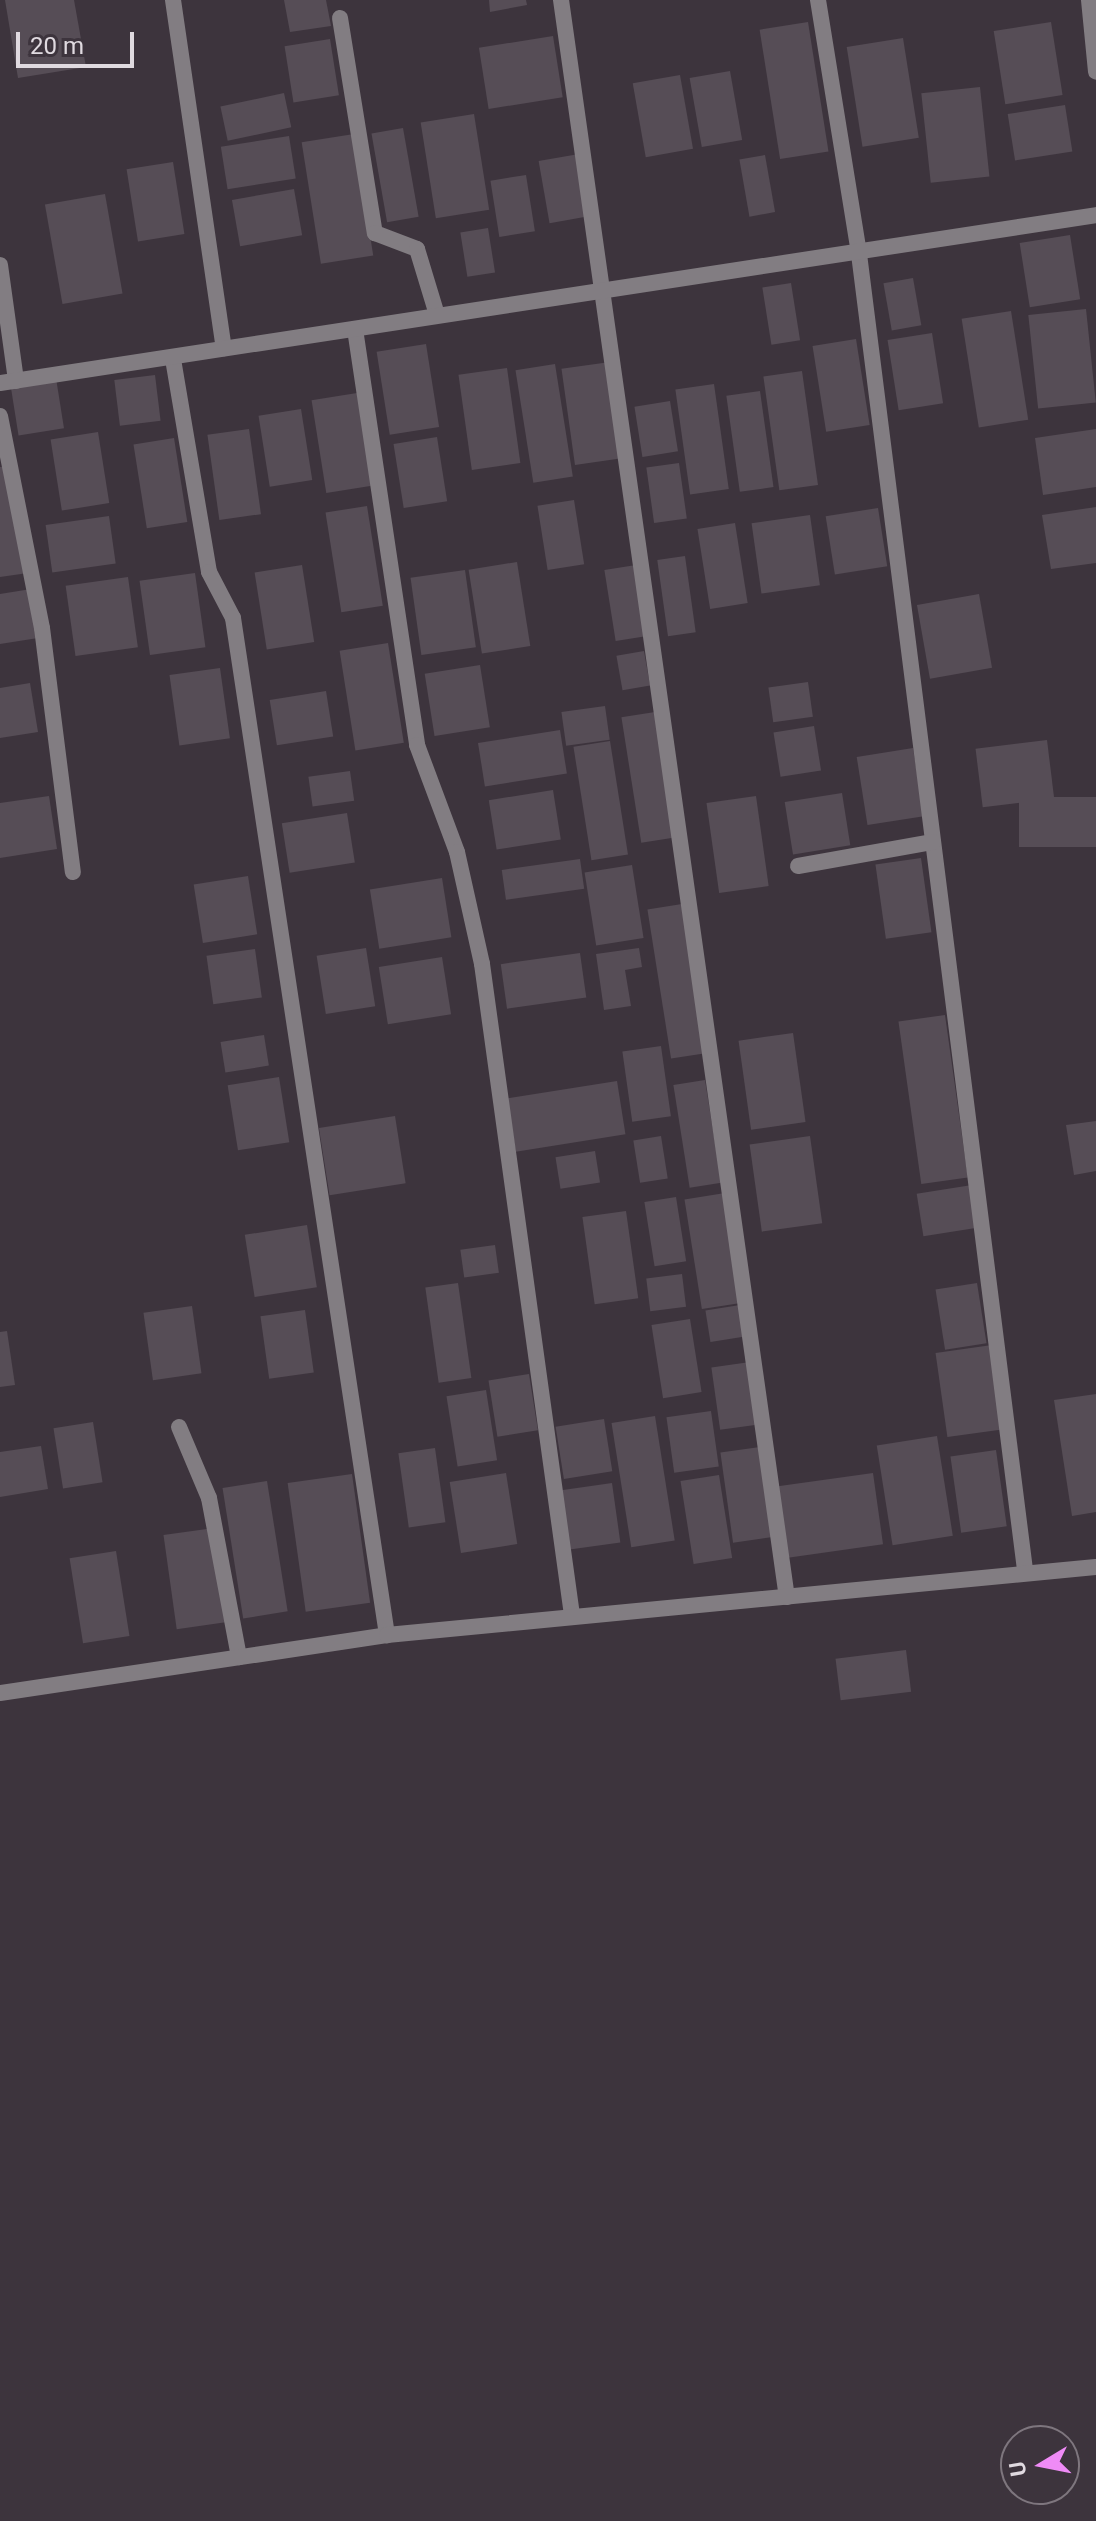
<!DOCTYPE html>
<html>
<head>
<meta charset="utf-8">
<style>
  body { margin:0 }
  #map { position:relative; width:1096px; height:2521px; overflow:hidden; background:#3d343d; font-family:Roboto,sans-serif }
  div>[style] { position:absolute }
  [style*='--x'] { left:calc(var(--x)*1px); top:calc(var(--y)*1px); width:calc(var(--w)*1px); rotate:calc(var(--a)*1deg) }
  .building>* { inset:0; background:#564d56; transform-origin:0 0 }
  .minor>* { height:16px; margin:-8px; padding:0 8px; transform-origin:8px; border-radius:8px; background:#827d82 }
  .tertiary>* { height:16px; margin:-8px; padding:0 8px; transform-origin:8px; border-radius:8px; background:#827d82 }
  span { translate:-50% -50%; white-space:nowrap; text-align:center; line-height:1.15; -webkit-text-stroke:6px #3d343d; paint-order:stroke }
  .north { position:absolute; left:1000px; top:2425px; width:80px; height:80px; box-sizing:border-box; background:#3d343d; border:2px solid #7e767e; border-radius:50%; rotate:260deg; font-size:22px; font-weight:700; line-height:32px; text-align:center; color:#e0dae0 }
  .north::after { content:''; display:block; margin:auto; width:28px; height:36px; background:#ef8bf6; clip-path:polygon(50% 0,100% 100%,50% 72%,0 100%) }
  .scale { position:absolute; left:16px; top:32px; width:118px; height:36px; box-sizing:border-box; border:4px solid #e0dae0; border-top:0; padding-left:10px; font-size:24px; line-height:28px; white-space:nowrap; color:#e0dae0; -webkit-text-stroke:6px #3d343d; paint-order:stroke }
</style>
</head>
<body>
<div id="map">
  <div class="building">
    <div style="clip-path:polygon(5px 0,74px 0,86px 67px,18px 78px)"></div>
    <div style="clip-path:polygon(284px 0,326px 0,331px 26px,290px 32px)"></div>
    <div style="clip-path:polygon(489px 0,526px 0,527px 5px,490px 12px)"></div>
    <div style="left:808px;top:22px;width:131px;height:49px;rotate:81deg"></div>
    <div style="left:1051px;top:22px;width:74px;height:58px;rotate:81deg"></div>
    <div style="left:553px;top:36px;width:62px;height:75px;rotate:81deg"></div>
    <div style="left:903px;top:38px;width:101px;height:57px;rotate:81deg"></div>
    <div style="left:330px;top:39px;width:57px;height:46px;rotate:81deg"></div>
    <div style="left:730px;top:71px;width:70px;height:41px;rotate:80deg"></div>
    <div style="left:680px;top:75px;width:75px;height:48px;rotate:80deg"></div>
    <div style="left:980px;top:87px;width:90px;height:59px;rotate:84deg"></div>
    <div style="left:284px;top:93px;width:35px;height:65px;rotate:78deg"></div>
    <div style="left:1065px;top:105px;width:47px;height:58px;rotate:81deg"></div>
    <div style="left:474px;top:114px;width:97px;height:54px;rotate:81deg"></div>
    <div style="left:403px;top:128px;width:90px;height:32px;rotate:80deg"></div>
    <div style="left:354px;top:134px;width:123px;height:53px;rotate:81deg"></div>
    <div style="left:289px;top:136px;width:43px;height:69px;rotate:81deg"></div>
    <div style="left:579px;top:154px;width:63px;height:41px;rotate:80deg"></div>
    <div style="left:765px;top:155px;width:58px;height:26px;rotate:80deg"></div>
    <div style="left:173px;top:162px;width:73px;height:47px;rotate:81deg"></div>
    <div style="left:526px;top:175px;width:57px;height:36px;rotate:81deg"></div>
    <div style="left:294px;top:189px;width:47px;height:63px;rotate:80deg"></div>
    <div style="left:105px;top:194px;width:101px;height:61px;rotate:80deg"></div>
    <div style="left:488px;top:228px;width:45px;height:28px;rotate:81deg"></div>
    <div style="left:1070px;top:235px;width:65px;height:51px;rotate:81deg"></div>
    <div style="left:913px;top:278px;width:48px;height:30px;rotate:80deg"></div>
    <div style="left:791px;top:283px;width:58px;height:29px;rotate:81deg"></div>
    <div style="left:1086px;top:309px;width:94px;height:58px;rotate:84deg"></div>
    <div style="left:1011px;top:311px;width:110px;height:50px;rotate:81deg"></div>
    <div style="left:932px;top:333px;width:71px;height:45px;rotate:81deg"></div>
    <div style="left:856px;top:339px;width:87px;height:44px;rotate:81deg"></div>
    <div style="left:426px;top:344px;width:84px;height:50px;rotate:81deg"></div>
    <div style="left:610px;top:362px;width:97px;height:49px;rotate:82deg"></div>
    <div style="left:555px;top:364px;width:114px;height:40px;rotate:81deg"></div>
    <div style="left:507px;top:368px;width:96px;height:49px;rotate:82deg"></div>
    <div style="left:802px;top:371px;width:115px;height:39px;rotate:82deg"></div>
    <div style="left:155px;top:375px;width:46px;height:41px;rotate:83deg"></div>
    <div style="left:56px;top:378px;width:51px;height:46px;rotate:81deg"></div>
    <div style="left:714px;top:384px;width:106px;height:39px;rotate:82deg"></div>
    <div style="left:760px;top:391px;width:97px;height:34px;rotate:82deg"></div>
    <div style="left:357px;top:393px;width:94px;height:46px;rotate:81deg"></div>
    <div style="left:670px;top:401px;width:51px;height:36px;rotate:81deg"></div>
    <div style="left:301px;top:409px;width:72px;height:43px;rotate:81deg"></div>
    <div style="left:249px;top:429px;width:86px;height:42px;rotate:82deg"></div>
    <div style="clip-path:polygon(1096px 429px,1096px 487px,1043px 495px,1035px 438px)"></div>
    <div style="left:98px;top:432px;width:72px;height:48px;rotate:81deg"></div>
    <div style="left:437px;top:437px;width:65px;height:44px;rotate:81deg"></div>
    <div style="left:174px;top:438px;width:85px;height:41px;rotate:81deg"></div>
    <div style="left:679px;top:463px;width:56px;height:33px;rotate:82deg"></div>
    <div style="clip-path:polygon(12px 466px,28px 573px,0 577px,0 467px)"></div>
    <div style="left:574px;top:500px;width:65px;height:37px;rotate:81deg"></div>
    <div style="left:367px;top:506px;width:101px;height:42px;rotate:81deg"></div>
    <div style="clip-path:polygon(1096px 507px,1096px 563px,1051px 569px,1042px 515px)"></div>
    <div style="left:878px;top:508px;width:59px;height:53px;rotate:81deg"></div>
    <div style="left:810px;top:515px;width:71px;height:59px;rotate:82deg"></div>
    <div style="left:109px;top:516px;width:48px;height:64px;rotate:82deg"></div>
    <div style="left:735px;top:523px;width:81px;height:38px;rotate:81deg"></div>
    <div style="left:685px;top:556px;width:77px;height:28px;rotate:82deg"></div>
    <div style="left:517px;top:562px;width:85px;height:49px;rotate:81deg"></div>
    <div style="left:302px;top:565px;width:78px;height:48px;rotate:81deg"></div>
    <div style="left:636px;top:565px;width:72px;height:32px;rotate:81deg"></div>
    <div style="left:465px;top:570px;width:78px;height:55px;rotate:82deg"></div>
    <div style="left:195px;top:573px;width:75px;height:56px;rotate:82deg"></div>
    <div style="left:128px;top:577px;width:71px;height:63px;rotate:82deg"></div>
    <div style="clip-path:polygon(31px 589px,38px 638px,0 644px,0 594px)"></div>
    <div style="left:979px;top:594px;width:75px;height:63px;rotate:80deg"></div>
    <div style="left:388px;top:643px;width:101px;height:49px;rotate:81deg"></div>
    <div style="left:644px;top:651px;width:35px;height:28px;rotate:80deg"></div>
    <div style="left:480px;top:665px;width:63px;height:56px;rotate:81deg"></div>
    <div style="left:220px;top:668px;width:71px;height:51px;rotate:82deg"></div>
    <div style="left:808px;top:682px;width:35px;height:40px;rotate:82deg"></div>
    <div style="clip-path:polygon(30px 683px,38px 732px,0 738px,0 688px)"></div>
    <div style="left:326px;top:691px;width:46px;height:57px;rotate:81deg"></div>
    <div style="left:605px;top:706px;width:34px;height:44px;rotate:82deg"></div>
    <div style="left:655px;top:712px;width:127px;height:34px;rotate:81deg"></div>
    <div style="left:814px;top:726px;width:45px;height:41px;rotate:81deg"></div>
    <div style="left:560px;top:730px;width:44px;height:83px;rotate:81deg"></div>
    <div style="left:1047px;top:740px;width:59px;height:72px;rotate:83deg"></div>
    <div style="left:610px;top:741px;width:115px;height:37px;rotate:81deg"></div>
    <div style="left:913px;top:748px;width:69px;height:57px;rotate:81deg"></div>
    <div style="left:350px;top:771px;width:30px;height:42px;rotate:82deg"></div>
    <div style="left:553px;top:790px;width:50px;height:65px;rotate:81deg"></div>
    <div style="left:842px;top:793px;width:53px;height:58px;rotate:81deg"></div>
    <div style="clip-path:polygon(49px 796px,57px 849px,0 858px,0 803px)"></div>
    <div style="left:756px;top:796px;width:91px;height:50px;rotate:82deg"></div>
    <div style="left:1096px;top:797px;width:50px;height:77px;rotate:90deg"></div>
    <div style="left:347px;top:813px;width:50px;height:66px;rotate:81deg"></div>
    <div style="left:921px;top:858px;width:75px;height:46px;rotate:82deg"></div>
    <div style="left:580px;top:859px;width:30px;height:79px;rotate:82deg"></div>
    <div style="left:632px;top:865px;width:74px;height:48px;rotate:81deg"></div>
    <div style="left:248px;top:876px;width:59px;height:55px;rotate:81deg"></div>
    <div style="left:442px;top:878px;width:60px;height:73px;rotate:81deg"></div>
    <div style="left:682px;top:904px;width:151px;height:35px;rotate:81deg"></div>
    <div style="left:366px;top:948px;width:59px;height:50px;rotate:81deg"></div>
    <div style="clip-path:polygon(639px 948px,642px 967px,625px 970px,631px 1006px,604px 1010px,596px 954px)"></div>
    <div style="left:255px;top:949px;width:49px;height:49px;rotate:82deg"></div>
    <div style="left:580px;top:953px;width:45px;height:80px;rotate:82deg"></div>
    <div style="left:442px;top:957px;width:58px;height:64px;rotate:81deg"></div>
    <div style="left:945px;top:1015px;width:164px;height:47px;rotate:82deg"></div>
    <div style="left:793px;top:1033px;width:90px;height:55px;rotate:82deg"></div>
    <div style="left:264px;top:1035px;width:31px;height:44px;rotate:81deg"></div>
    <div style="left:661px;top:1046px;width:71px;height:39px;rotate:82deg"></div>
    <div style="left:279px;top:1077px;width:66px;height:52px;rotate:81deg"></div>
    <div style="left:705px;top:1080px;width:104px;height:32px;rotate:81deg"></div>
    <div style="left:617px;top:1081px;width:54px;height:111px;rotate:81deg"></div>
    <div style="left:395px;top:1116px;width:68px;height:77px;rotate:81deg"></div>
    <div style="clip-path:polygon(1096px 1121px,1096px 1171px,1074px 1175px,1066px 1125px)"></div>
    <div style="left:661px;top:1136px;width:43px;height:28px;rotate:81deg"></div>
    <div style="left:810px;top:1136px;width:88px;height:61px;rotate:82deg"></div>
    <div style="left:595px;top:1151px;width:32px;height:40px;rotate:81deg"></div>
    <div style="left:972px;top:1185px;width:43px;height:56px;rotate:81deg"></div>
    <div style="left:725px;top:1193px;width:111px;height:41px;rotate:81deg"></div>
    <div style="left:676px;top:1197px;width:65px;height:32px;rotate:81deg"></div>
    <div style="left:626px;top:1211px;width:88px;height:44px;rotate:82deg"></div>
    <div style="left:307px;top:1225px;width:63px;height:63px;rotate:81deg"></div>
    <div style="left:495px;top:1245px;width:28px;height:35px;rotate:82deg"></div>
    <div style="left:682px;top:1274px;width:33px;height:36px;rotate:83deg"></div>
    <div style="left:458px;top:1283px;width:96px;height:33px;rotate:82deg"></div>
    <div style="left:977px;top:1283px;width:61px;height:42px;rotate:81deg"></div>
    <div style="left:740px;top:1305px;width:32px;height:35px;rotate:81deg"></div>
    <div style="left:192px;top:1306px;width:68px;height:49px;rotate:82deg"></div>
    <div style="left:305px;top:1310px;width:63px;height:45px;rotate:82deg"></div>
    <div style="left:690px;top:1319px;width:74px;height:39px;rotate:81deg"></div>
    <div style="clip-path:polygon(7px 1331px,15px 1385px,0 1387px,0 1332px)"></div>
    <div style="left:992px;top:1345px;width:85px;height:57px;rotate:82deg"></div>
    <div style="left:750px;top:1362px;width:63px;height:39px;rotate:82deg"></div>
    <div style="left:529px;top:1374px;width:57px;height:41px;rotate:81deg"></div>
    <div style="left:486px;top:1390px;width:71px;height:40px;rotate:81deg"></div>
    <div style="clip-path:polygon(1096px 1394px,1096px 1512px,1072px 1516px,1054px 1400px)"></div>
    <div style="left:711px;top:1411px;width:56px;height:45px;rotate:82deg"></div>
    <div style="left:655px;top:1416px;width:126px;height:44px;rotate:81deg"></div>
    <div style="left:604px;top:1419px;width:53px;height:49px;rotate:81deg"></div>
    <div style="left:93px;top:1422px;width:61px;height:40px;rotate:81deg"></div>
    <div style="left:937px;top:1436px;width:101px;height:61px;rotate:81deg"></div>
    <div style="clip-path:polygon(41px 1446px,48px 1489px,0 1497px,0 1452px)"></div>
    <div style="left:760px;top:1447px;width:91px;height:40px;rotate:82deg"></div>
    <div style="left:435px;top:1448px;width:75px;height:37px;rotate:82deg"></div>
    <div style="left:996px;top:1450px;width:77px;height:46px;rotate:82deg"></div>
    <div style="left:506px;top:1473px;width:72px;height:57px;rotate:81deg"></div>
    <div style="left:873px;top:1473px;width:72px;height:96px;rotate:82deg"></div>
    <div style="left:352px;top:1474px;width:130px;height:65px;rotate:82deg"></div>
    <div style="left:719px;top:1475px;width:84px;height:39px;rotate:81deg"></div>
    <div style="left:267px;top:1481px;width:132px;height:45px;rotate:81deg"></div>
    <div style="left:612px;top:1483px;width:60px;height:53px;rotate:82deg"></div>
    <div style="left:214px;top:1528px;width:95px;height:51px;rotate:82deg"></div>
    <div style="left:116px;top:1551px;width:86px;height:47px;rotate:81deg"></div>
    <div style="left:906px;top:1650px;width:42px;height:71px;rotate:83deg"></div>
  </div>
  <div class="minor">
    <div style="--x:173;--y:0;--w:352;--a:81.7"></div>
    <div style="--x:561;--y:0;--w:1613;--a:81.95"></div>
    <div style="--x:818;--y:0;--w:257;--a:80.8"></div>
    <div style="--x:859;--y:254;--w:1326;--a:82.81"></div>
    <div style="--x:1089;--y:0;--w:72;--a:84.4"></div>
    <div style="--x:340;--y:18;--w:218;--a:80.8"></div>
    <div style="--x:375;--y:233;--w:45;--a:20.9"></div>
    <div style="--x:417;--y:249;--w:69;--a:73.1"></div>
    <div style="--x:0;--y:265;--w:117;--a:82.1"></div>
    <div style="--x:355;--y:329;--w:421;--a:81.5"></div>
    <div style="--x:417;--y:745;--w:114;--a:69.5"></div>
    <div style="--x:457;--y:852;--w:115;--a:77.4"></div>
    <div style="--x:482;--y:964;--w:657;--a:82.13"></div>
    <div style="--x:173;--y:359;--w:216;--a:80.4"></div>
    <div style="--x:209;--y:572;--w:52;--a:62.4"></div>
    <div style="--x:233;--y:618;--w:1029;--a:81.39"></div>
    <div style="--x:0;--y:416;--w:216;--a:78.8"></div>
    <div style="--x:42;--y:628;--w:246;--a:82.8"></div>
    <div style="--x:798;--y:866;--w:137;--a:-10.1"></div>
    <div style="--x:179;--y:1427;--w:77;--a:67.1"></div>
    <div style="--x:209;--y:1498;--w:162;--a:79.3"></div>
    <div style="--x:0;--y:1693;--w:391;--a:-8.5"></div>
    <div style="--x:387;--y:1635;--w:712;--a:-5.48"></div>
  </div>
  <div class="tertiary">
    <div style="--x:0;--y:383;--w:1109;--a:-8.71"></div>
  </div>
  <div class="north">U</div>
  <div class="scale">20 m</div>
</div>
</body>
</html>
